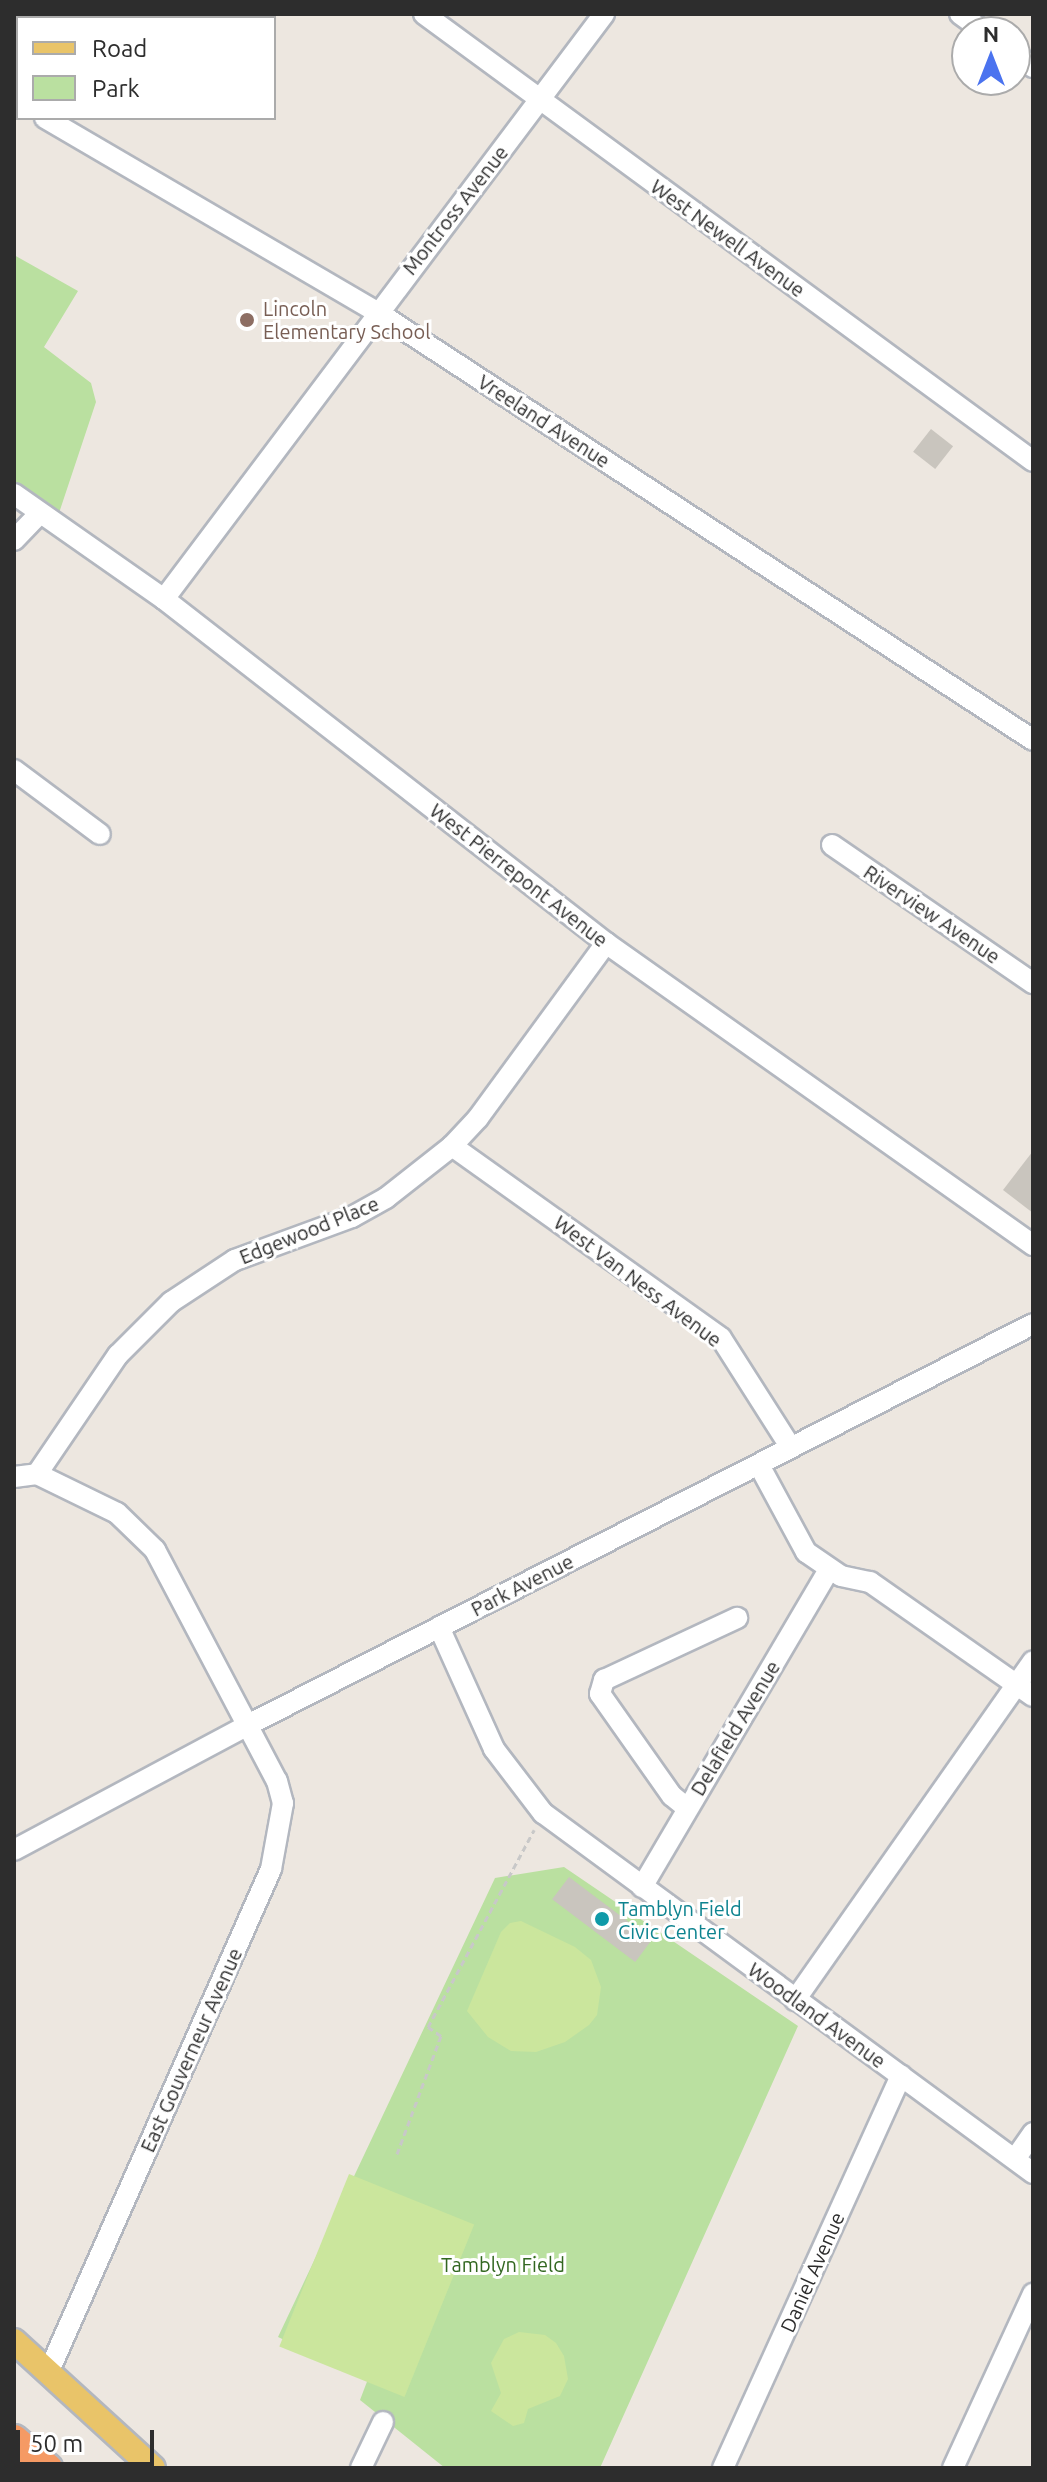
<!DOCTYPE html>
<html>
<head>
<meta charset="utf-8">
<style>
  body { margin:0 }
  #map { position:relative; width:1047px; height:2482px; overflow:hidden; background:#ede7e0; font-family:Ubuntu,sans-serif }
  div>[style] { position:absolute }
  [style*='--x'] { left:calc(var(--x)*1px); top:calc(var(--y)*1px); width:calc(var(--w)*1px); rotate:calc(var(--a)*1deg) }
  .green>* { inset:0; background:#bae0a0 }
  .pitch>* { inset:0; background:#cbe69d; transform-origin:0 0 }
  .building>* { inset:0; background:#c9c5be; transform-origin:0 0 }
  .path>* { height:3px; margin-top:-1.5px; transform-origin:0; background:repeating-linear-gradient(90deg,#c8c8c8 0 6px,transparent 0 10px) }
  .roads { filter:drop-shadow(2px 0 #b3b7bf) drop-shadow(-2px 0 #b3b7bf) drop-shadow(0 2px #b3b7bf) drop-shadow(0 -2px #b3b7bf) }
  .minor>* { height:20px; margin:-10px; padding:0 10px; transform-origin:10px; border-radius:10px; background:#fff }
  .major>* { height:24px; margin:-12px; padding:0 12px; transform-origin:12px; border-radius:12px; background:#e9c469 }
  .highway>* { height:28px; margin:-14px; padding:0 14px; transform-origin:14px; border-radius:14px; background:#f59a64 }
  .dots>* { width:22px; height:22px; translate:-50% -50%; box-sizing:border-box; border:4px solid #fff; border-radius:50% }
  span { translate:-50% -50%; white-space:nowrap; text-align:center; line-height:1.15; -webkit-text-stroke:6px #fff; paint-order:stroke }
  .street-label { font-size:20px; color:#2d2d2d }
  .education-label { font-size:20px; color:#785e54 }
  .left { translate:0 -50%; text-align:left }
  .culture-label { font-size:20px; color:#0d838f }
  .park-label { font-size:20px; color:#326720 }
  .frame { position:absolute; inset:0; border:16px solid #2d2d2d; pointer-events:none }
  .legend { position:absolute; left:16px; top:16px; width:260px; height:104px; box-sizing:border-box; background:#fff; border:2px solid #ababab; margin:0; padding:10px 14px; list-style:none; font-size:24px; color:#2d2d2d }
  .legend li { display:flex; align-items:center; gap:16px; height:40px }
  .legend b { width:40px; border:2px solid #ababab }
  .north { position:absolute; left:951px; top:16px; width:80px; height:80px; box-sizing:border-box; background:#fff; border:2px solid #ababab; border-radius:50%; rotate:0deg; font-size:22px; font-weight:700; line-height:32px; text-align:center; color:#2d2d2d }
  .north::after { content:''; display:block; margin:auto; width:28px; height:36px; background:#4b73ef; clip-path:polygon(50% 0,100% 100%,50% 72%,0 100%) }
  .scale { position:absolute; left:16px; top:2430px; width:138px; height:36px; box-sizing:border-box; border:4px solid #2d2d2d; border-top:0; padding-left:10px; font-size:24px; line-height:28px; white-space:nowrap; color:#2d2d2d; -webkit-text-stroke:6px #fff; paint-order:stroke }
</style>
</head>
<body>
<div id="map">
  <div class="green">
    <div style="clip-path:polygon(14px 255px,78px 291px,44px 347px,91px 383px,96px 402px,57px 519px,14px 492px)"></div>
    <div style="clip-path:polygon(564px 1867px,798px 2026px,600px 2468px,445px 2468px,360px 2400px,368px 2379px,278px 2337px,495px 1878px)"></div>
  </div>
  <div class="pitch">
    <div style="clip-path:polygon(521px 1921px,575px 1947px,591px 1960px,601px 1987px,597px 2015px,589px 2025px,565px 2042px,536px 2052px,511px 2051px,488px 2037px,467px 2011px,501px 1932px,510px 1923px)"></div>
    <div style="left:349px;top:2174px;width:135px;height:186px;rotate:22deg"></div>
    <div style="clip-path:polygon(519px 2332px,545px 2335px,556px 2343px,564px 2356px,568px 2379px,560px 2396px,528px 2409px,524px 2423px,513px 2426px,491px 2411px,501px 2393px,491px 2363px,504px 2339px)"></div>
  </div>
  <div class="building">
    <div style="left:931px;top:429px;width:28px;height:29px;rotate:38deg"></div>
    <div style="clip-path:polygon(1033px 1151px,1033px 1213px,1003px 1190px)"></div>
    <div style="left:569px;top:1877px;width:104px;height:28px;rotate:37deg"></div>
  </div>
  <div class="path">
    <div style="--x:397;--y:2154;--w:126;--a:-69.6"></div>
    <div style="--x:441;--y:2036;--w:16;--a:-145"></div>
    <div style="--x:428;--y:2027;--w:224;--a:-61.7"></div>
  </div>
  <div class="roads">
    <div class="minor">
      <div style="--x:424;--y:14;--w:755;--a:36.28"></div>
      <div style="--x:960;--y:14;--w:31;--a:36"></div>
      <div style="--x:1015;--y:54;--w:22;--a:36"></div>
      <div style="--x:14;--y:100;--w:4;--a:27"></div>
      <div style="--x:45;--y:118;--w:385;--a:30.3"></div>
      <div style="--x:377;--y:312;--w:783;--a:33.12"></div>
      <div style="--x:14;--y:494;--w:183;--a:35"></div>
      <div style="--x:164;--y:599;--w:560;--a:37.89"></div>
      <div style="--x:606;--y:943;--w:523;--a:35.27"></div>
      <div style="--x:14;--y:540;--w:37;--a:-46"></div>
      <div style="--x:164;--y:599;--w:732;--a:-53.05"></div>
      <div style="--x:14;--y:770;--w:107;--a:36.7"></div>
      <div style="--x:832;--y:845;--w:244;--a:34.5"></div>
      <div style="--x:452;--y:1146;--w:330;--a:35.5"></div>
      <div style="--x:721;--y:1338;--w:130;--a:57.5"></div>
      <div style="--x:759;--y:1465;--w:99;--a:61.6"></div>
      <div style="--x:806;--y:1552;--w:42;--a:34.4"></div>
      <div style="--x:841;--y:1576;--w:30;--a:12"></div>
      <div style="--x:870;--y:1582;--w:199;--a:35"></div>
      <div style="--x:37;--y:1474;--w:144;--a:-55.8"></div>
      <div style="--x:118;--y:1355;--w:75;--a:-45"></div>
      <div style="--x:171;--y:1302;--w:77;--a:-33.3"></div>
      <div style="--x:235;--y:1260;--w:125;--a:-20.2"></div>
      <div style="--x:352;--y:1217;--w:39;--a:-29"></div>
      <div style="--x:386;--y:1198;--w:84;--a:-38.2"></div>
      <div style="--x:452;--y:1146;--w:38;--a:-47"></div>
      <div style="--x:478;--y:1118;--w:217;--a:-53.8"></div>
      <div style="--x:14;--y:1477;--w:23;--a:-7"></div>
      <div style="--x:37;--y:1474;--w:89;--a:26"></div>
      <div style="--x:117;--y:1513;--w:53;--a:44.2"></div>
      <div style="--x:155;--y:1550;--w:261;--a:62.2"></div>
      <div style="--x:277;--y:1781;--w:23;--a:75"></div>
      <div style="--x:283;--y:1803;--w:67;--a:100.3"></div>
      <div style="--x:271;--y:1869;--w:549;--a:113.86"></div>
      <div style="--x:439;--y:1627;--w:134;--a:65.7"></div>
      <div style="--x:494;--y:1749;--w:81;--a:52.6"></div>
      <div style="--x:543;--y:1813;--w:608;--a:36.3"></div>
      <div style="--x:687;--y:1808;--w:19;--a:-141"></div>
      <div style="--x:672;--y:1796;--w:125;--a:-125.2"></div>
      <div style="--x:600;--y:1694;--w:15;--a:-74"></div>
      <div style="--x:604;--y:1680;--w:147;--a:-25"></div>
      <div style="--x:14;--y:1850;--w:265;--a:-28.1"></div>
      <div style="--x:248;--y:1725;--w:881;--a:-27.06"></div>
      <div style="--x:642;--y:1887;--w:368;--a:-59.5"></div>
      <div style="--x:795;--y:2000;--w:414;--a:-54.9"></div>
      <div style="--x:1015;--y:2159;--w:32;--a:-55"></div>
      <div style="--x:361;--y:2468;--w:51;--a:-64.4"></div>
      <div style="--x:723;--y:2468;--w:431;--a:-65.6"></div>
      <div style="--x:953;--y:2468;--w:192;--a:-65.3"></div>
    </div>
    <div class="major">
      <div style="--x:14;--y:2341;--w:188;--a:42.4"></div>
    </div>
    <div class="highway">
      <div style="--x:14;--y:2439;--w:45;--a:40.5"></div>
    </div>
  </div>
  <div class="dots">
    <div style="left:247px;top:320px;background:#8d6e63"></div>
    <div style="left:602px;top:1919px;background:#0f9aa8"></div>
  </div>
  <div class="street-label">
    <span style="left:455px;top:210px;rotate:-52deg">Montross Avenue</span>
    <span style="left:728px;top:238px;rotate:36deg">West Newell Avenue</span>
    <span style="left:544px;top:421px;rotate:33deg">Vreeland Avenue</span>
    <span style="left:519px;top:875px;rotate:38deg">West Pierrepont Avenue</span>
    <span style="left:932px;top:914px;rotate:34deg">Riverview Avenue</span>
    <span style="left:309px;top:1230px;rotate:-22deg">Edgewood Place</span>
    <span style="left:638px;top:1281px;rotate:37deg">West Van Ness Avenue</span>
    <span style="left:522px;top:1585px;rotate:-27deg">Park Avenue</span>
    <span style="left:735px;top:1728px;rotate:-59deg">Delafield Avenue</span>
    <span style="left:817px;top:2015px;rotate:36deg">Woodland Avenue</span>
    <span style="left:191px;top:2050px;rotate:-66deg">East Gouverneur Avenue</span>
    <span style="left:812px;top:2272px;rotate:-66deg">Daniel Avenue</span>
  </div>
  <div class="education-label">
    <span class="left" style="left:263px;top:320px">Lincoln<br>Elementary School</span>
  </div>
  <div class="culture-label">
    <span class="left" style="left:618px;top:1920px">Tamblyn Field<br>Civic Center</span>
  </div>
  <div class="park-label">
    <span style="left:503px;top:2264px">Tamblyn Field</span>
  </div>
  <div class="frame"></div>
  <ul class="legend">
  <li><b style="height:10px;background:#e9c469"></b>Road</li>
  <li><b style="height:22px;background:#bae0a0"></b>Park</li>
  </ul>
  <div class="north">N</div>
  <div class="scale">50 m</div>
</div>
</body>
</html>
